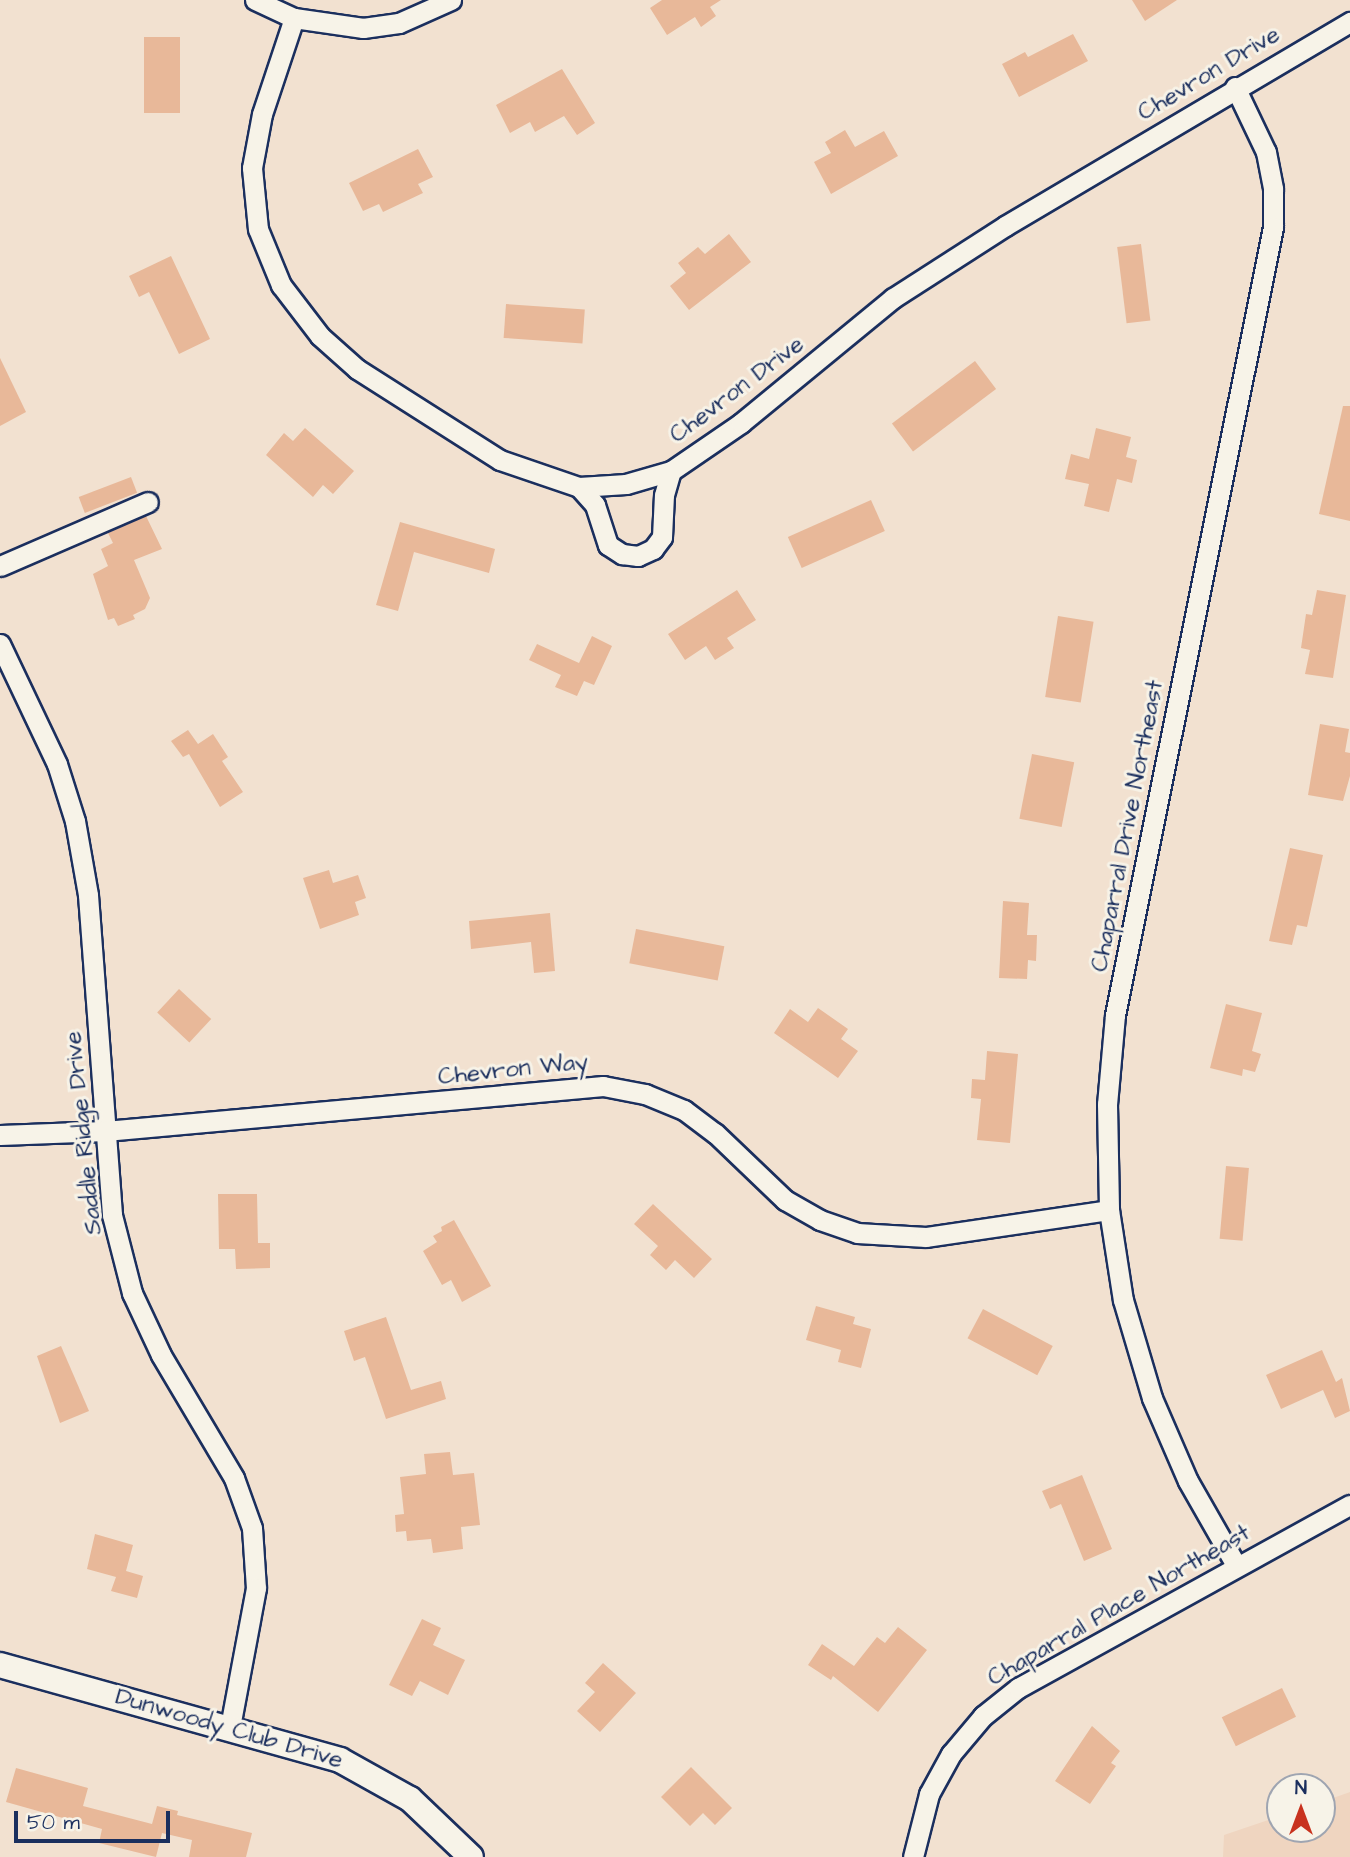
<!DOCTYPE html>
<html>
<head>
<meta charset="utf-8">
<style>
  body { margin:0 }
  #map { position:relative; width:1350px; height:1857px; overflow:hidden; background:#f2e1d0; font-family:"Architects Daughter",sans-serif }
  div>[style] { position:absolute }
  [style*='--x'] { left:calc(var(--x)*1px); top:calc(var(--y)*1px); width:calc(var(--w)*1px); rotate:calc(var(--a)*1deg) }
  .built>* { inset:0; background:#efd5c0 }
  .building>* { inset:0; background:#e8b899; transform-origin:0 0 }
  .roads { filter:drop-shadow(2px 0 #1b2f5e) drop-shadow(-2px 0 #1b2f5e) drop-shadow(0 2px #1b2f5e) drop-shadow(0 -2px #1b2f5e) }
  .minor>* { height:19px; margin:-9.5px; padding:0 9.5px; transform-origin:9.5px; border-radius:9.5px; background:#f7f3e8 }
  .tertiary>* { height:24px; margin:-12px; padding:0 12px; transform-origin:12px; border-radius:12px; background:#f7f3e8 }
  span { translate:-50% -50%; white-space:nowrap; text-align:center; line-height:1.15; -webkit-text-stroke:6px #f7f3e8; paint-order:stroke }
  .street-label { font-size:24px; color:#1b2f5e }
  .north { position:absolute; left:1266px; top:1773px; width:70px; height:70px; box-sizing:border-box; background:#f7f3e8; border:2px solid #9fa5b1; border-radius:50%; rotate:0deg; font-size:19px; font-weight:700; line-height:28px; text-align:center; color:#1b2f5e }
  .north::after { content:''; display:block; margin:auto; width:24px; height:32px; background:#c8321e; clip-path:polygon(50% 0,100% 100%,50% 72%,0 100%) }
  .scale { position:absolute; left:14px; top:1811px; width:156px; height:32px; box-sizing:border-box; border:4px solid #1b2f5e; border-top:0; padding-left:9px; font-size:21px; line-height:24px; white-space:nowrap; color:#1b2f5e; -webkit-text-stroke:5px #f7f3e8; paint-order:stroke }
</style>
</head>
<body>
<div id="map">
  <div class="built">
    <div style="clip-path:polygon(1350px 1792px,1350px 1857px,1223px 1857px,1224px 1835px,1280px 1816px,1280px 1829px,1322px 1829px,1322px 1802px)"></div>
  </div>
  <div class="building">
    <div style="clip-path:polygon(662px 0,721px 0,710px 7px,716px 16px,701px 27px,695px 17px,667px 35px,650px 8px)"></div>
    <div style="clip-path:polygon(1132px 0,1177px 0,1145px 21px)"></div>
    <div style="clip-path:polygon(1073px 34px,1088px 61px,1019px 97px,1002px 64px,1025px 52px,1028px 57px)"></div>
    <div style="left:144px;top:37px;width:36px;height:76px"></div>
    <div style="clip-path:polygon(562px 69px,595px 123px,577px 135px,564px 116px,535px 132px,530px 122px,510px 133px,496px 105px)"></div>
    <div style="clip-path:polygon(845px 130px,855px 147px,884px 131px,898px 156px,831px 194px,814px 162px,831px 153px,825px 142px)"></div>
    <div style="clip-path:polygon(418px 149px,433px 177px,418px 184px,423px 193px,383px 212px,379px 204px,363px 211px,349px 183px)"></div>
    <div style="clip-path:polygon(729px 234px,751px 262px,689px 310px,670px 286px,686px 273px,678px 263px,698px 247px,705px 254px)"></div>
    <div style="left:1141px;top:244px;width:77px;height:24px;rotate:83deg"></div>
    <div style="clip-path:polygon(171px 256px,210px 339px,179px 354px,149px 292px,139px 297px,129px 276px)"></div>
    <div style="left:506px;top:304px;width:79px;height:34px;rotate:4deg"></div>
    <div style="clip-path:polygon(0 358px,26px 412px,0 426px)"></div>
    <div style="left:975px;top:361px;width:35px;height:104px;rotate:53deg"></div>
    <div style="clip-path:polygon(1343px 406px,1350px 406px,1350px 521px,1319px 514px)"></div>
    <div style="clip-path:polygon(305px 428px,354px 471px,333px 494px,323px 485px,313px 497px,266px 455px,284px 433px,293px 441px)"></div>
    <div style="clip-path:polygon(1096px 428px,1131px 437px,1126px 457px,1137px 460px,1132px 483px,1117px 479px,1109px 512px,1084px 506px,1089px 484px,1065px 479px,1071px 454px,1089px 459px)"></div>
    <div style="left:131px;top:477px;width:17px;height:56px;rotate:69deg"></div>
    <div style="left:871px;top:500px;width:34px;height:91px;rotate:66deg"></div>
    <div style="clip-path:polygon(146px 516px,162px 549px,134px 560px,150px 598px,145px 609px,133px 615px,135px 619px,118px 626px,114px 618px,108px 620px,93px 574px,108px 566px,101px 549px,113px 543px,108px 533px)"></div>
    <div style="clip-path:polygon(400px 522px,495px 549px,489px 573px,414px 552px,398px 611px,376px 605px)"></div>
    <div style="clip-path:polygon(737px 590px,756px 620px,727px 638px,734px 648px,715px 660px,706px 646px,685px 660px,668px 634px)"></div>
    <div style="clip-path:polygon(1317px 590px,1346px 595px,1333px 678px,1305px 674px,1310px 650px,1301px 648px,1306px 614px,1312px 615px)"></div>
    <div style="left:1058px;top:616px;width:36px;height:82px;rotate:9deg"></div>
    <div style="clip-path:polygon(592px 636px,612px 646px,594px 685px,584px 681px,577px 696px,555px 687px,561px 675px,529px 660px,537px 644px,579px 663px)"></div>
    <div style="clip-path:polygon(1320px 724px,1349px 729px,1345px 752px,1350px 753px,1350px 776px,1343px 801px,1308px 795px)"></div>
    <div style="clip-path:polygon(188px 730px,198px 744px,213px 734px,228px 757px,222px 761px,243px 792px,220px 807px,189px 754px,183px 757px,171px 741px)"></div>
    <div style="left:1032px;top:754px;width:43px;height:66px;rotate:11deg"></div>
    <div style="clip-path:polygon(1290px 848px,1323px 855px,1307px 927px,1297px 925px,1292px 945px,1269px 941px)"></div>
    <div style="clip-path:polygon(329px 870px,333px 883px,358px 875px,366px 898px,355px 902px,359px 915px,320px 929px,303px 878px)"></div>
    <div style="clip-path:polygon(1003px 901px,1029px 903px,1027px 935px,1037px 935px,1036px 961px,1028px 960px,1027px 979px,999px 978px)"></div>
    <div style="clip-path:polygon(550px 913px,555px 971px,534px 973px,531px 942px,471px 949px,469px 921px)"></div>
    <div style="left:636px;top:929px;width:90px;height:35px;rotate:11deg"></div>
    <div style="left:179px;top:989px;width:44px;height:32px;rotate:43deg"></div>
    <div style="clip-path:polygon(1226px 1004px,1262px 1013px,1252px 1051px,1261px 1054px,1255px 1072px,1243px 1069px,1242px 1076px,1210px 1068px)"></div>
    <div style="clip-path:polygon(818px 1008px,848px 1029px,841px 1039px,858px 1051px,838px 1078px,774px 1033px,790px 1009px,808px 1022px)"></div>
    <div style="clip-path:polygon(987px 1051px,1018px 1054px,1010px 1143px,977px 1140px,981px 1099px,971px 1098px,972px 1079px,985px 1080px)"></div>
    <div style="left:1226px;top:1166px;width:23px;height:73px;rotate:5deg"></div>
    <div style="clip-path:polygon(218px 1194px,257px 1194px,258px 1243px,270px 1243px,270px 1268px,236px 1269px,235px 1249px,219px 1249px)"></div>
    <div style="clip-path:polygon(653px 1204px,712px 1259px,694px 1278px,675px 1260px,666px 1270px,650px 1255px,658px 1246px,634px 1224px)"></div>
    <div style="clip-path:polygon(454px 1220px,491px 1286px,462px 1302px,451px 1280px,442px 1285px,423px 1251px,437px 1242px,433px 1236px,442px 1231px,441px 1227px)"></div>
    <div style="clip-path:polygon(816px 1306px,855px 1317px,853px 1324px,871px 1329px,861px 1368px,838px 1362px,841px 1350px,806px 1340px)"></div>
    <div style="left:983px;top:1309px;width:79px;height:33px;rotate:28deg"></div>
    <div style="clip-path:polygon(386px 1317px,411px 1390px,441px 1381px,446px 1399px,386px 1419px,365px 1357px,354px 1361px,344px 1331px)"></div>
    <div style="clip-path:polygon(61px 1346px,89px 1411px,60px 1423px,37px 1356px)"></div>
    <div style="clip-path:polygon(1322px 1350px,1336px 1382px,1342px 1378px,1350px 1411px,1335px 1418px,1323px 1390px,1281px 1409px,1266px 1375px)"></div>
    <div style="clip-path:polygon(450px 1452px,453px 1475px,474px 1473px,480px 1525px,461px 1527px,463px 1549px,433px 1553px,431px 1539px,407px 1541px,406px 1531px,396px 1532px,395px 1515px,404px 1514px,400px 1477px,426px 1474px,424px 1454px)"></div>
    <div style="clip-path:polygon(1082px 1475px,1112px 1549px,1084px 1561px,1061px 1504px,1050px 1509px,1042px 1491px)"></div>
    <div style="clip-path:polygon(95px 1534px,133px 1545px,126px 1571px,143px 1576px,137px 1598px,111px 1591px,116px 1577px,87px 1569px)"></div>
    <div style="clip-path:polygon(422px 1619px,441px 1628px,433px 1645px,465px 1660px,448px 1695px,420px 1681px,412px 1696px,389px 1685px)"></div>
    <div style="clip-path:polygon(898px 1627px,927px 1650px,878px 1712px,833px 1676px,831px 1680px,808px 1665px,822px 1644px,854px 1666px,877px 1637px,885px 1643px)"></div>
    <div style="clip-path:polygon(603px 1663px,636px 1693px,600px 1732px,577px 1711px,595px 1692px,585px 1683px)"></div>
    <div style="left:1282px;top:1688px;width:32px;height:67px;rotate:64deg"></div>
    <div style="clip-path:polygon(1092px 1726px,1120px 1751px,1111px 1763px,1116px 1766px,1090px 1804px,1055px 1781px)"></div>
    <div style="clip-path:polygon(691px 1767px,732px 1808px,715px 1825px,703px 1813px,690px 1826px,661px 1797px)"></div>
    <div style="clip-path:polygon(16px 1768px,88px 1788px,83px 1806px,152px 1824px,157px 1806px,178px 1811px,177px 1815px,252px 1833px,246px 1857px,189px 1857px,192px 1840px,162px 1833px,156px 1857px,99px 1843px,102px 1829px,6px 1802px)"></div>
  </div>
  <div class="roads">
    <div class="minor">
      <div style="--x:255;--y:0;--w:43;--a:24.8"></div>
      <div style="--x:294;--y:18;--w:70;--a:8.2"></div>
      <div style="--x:363;--y:28;--w:36;--a:-8"></div>
      <div style="--x:399;--y:23;--w:57;--a:-23.9"></div>
      <div style="--x:294;--y:18;--w:101;--a:108.4"></div>
      <div style="--x:262;--y:114;--w:55;--a:100.5"></div>
      <div style="--x:252;--y:168;--w:61;--a:84.4"></div>
      <div style="--x:258;--y:229;--w:61;--a:67.7"></div>
      <div style="--x:281;--y:285;--w:64;--a:52.6"></div>
      <div style="--x:320;--y:336;--w:50;--a:41.7"></div>
      <div style="--x:357;--y:369;--w:169;--a:32.5"></div>
      <div style="--x:500;--y:460;--w:83;--a:18.9"></div>
      <div style="--x:579;--y:487;--w:47;--a:-3.7"></div>
      <div style="--x:626;--y:484;--w:47;--a:-16.1"></div>
      <div style="--x:671;--y:471;--w:85;--a:-34.4"></div>
      <div style="--x:741;--y:423;--w:197;--a:-39.4"></div>
      <div style="--x:893;--y:298;--w:133;--a:-32.7"></div>
      <div style="--x:1005;--y:226;--w:401;--a:-30.6"></div>
      <div style="--x:1235;--y:87;--w:72;--a:64.5"></div>
      <div style="--x:1266;--y:152;--w:38;--a:79"></div>
      <div style="--x:1273;--y:189;--w:38;--a:90"></div>
      <div style="--x:1273;--y:227;--w:804;--a:101.34"></div>
      <div style="--x:1115;--y:1015;--w:89;--a:95.1"></div>
      <div style="--x:1107;--y:1104;--w:106;--a:88.9"></div>
      <div style="--x:1109;--y:1210;--w:91;--a:81.2"></div>
      <div style="--x:1123;--y:1300;--w:102;--a:73.5"></div>
      <div style="--x:1152;--y:1398;--w:90;--a:66.6"></div>
      <div style="--x:1188;--y:1481;--w:97;--a:60.3"></div>
      <div style="--x:579;--y:487;--w:24;--a:48"></div>
      <div style="--x:595;--y:505;--w:42;--a:72"></div>
      <div style="--x:608;--y:545;--w:17;--a:33"></div>
      <div style="--x:622;--y:554;--w:16;--a:7"></div>
      <div style="--x:638;--y:556;--w:17;--a:-25"></div>
      <div style="--x:653;--y:549;--w:15;--a:-53"></div>
      <div style="--x:662;--y:537;--w:42;--a:-87.3"></div>
      <div style="--x:664;--y:495;--w:25;--a:-74"></div>
      <div style="--x:0;--y:566;--w:161;--a:-23.4"></div>
      <div style="--x:0;--y:644;--w:133;--a:64.6"></div>
      <div style="--x:57;--y:764;--w:60;--a:72.5"></div>
      <div style="--x:75;--y:821;--w:75;--a:80"></div>
      <div style="--x:88;--y:895;--w:321;--a:85.7"></div>
      <div style="--x:112;--y:1215;--w:81;--a:75.6"></div>
      <div style="--x:132;--y:1293;--w:68;--a:64.9"></div>
      <div style="--x:161;--y:1355;--w:143;--a:59.3"></div>
      <div style="--x:234;--y:1478;--w:53;--a:70.2"></div>
      <div style="--x:252;--y:1528;--w:60;--a:86.2"></div>
      <div style="--x:256;--y:1588;--w:141;--a:100.6"></div>
      <div style="--x:0;--y:1135;--w:105;--a:-2.2"></div>
      <div style="--x:105;--y:1131;--w:500;--a:-5.16"></div>
      <div style="--x:603;--y:1086;--w:43;--a:10.8"></div>
      <div style="--x:645;--y:1094;--w:42;--a:22.3"></div>
      <div style="--x:684;--y:1110;--w:39;--a:37"></div>
      <div style="--x:715;--y:1133;--w:97;--a:43.7"></div>
      <div style="--x:785;--y:1200;--w:40;--a:29.7"></div>
      <div style="--x:820;--y:1220;--w:39;--a:19"></div>
      <div style="--x:857;--y:1233;--w:69;--a:3.3"></div>
      <div style="--x:926;--y:1237;--w:185;--a:-8.4"></div>
      <div style="--x:913;--y:1857;--w:65;--a:-75.7"></div>
      <div style="--x:929;--y:1794;--w:46;--a:-61.2"></div>
      <div style="--x:951;--y:1754;--w:50;--a:-49.9"></div>
      <div style="--x:983;--y:1716;--w:45;--a:-38.7"></div>
      <div style="--x:1018;--y:1688;--w:379;--a:-28.9"></div>
    </div>
    <div class="tertiary">
      <div style="--x:0;--y:1665;--w:353;--a:15.6"></div>
      <div style="--x:340;--y:1760;--w:80;--a:29.1"></div>
      <div style="--x:410;--y:1799;--w:84;--a:43.6"></div>
    </div>
  </div>
  <div class="street-label">
    <span style="left:1209px;top:74px;rotate:-31deg">Chevron Drive</span>
    <span style="left:737px;top:390px;rotate:-37deg">Chevron Drive</span>
    <span style="left:1128px;top:826px;rotate:-79deg">Chaparral Drive Northeast</span>
    <span style="left:513px;top:1070px;rotate:-6deg">Chevron Way</span>
    <span style="left:84px;top:1133px;rotate:-96deg">Saddle Ridge Drive</span>
    <span style="left:1119px;top:1606px;rotate:-30deg">Chaparral Place Northeast</span>
    <span style="left:229px;top:1729px;rotate:16deg">Dunwoody Club Drive</span>
  </div>
  <div class="north">N</div>
  <div class="scale">50 m</div>
</div>
</body>
</html>
